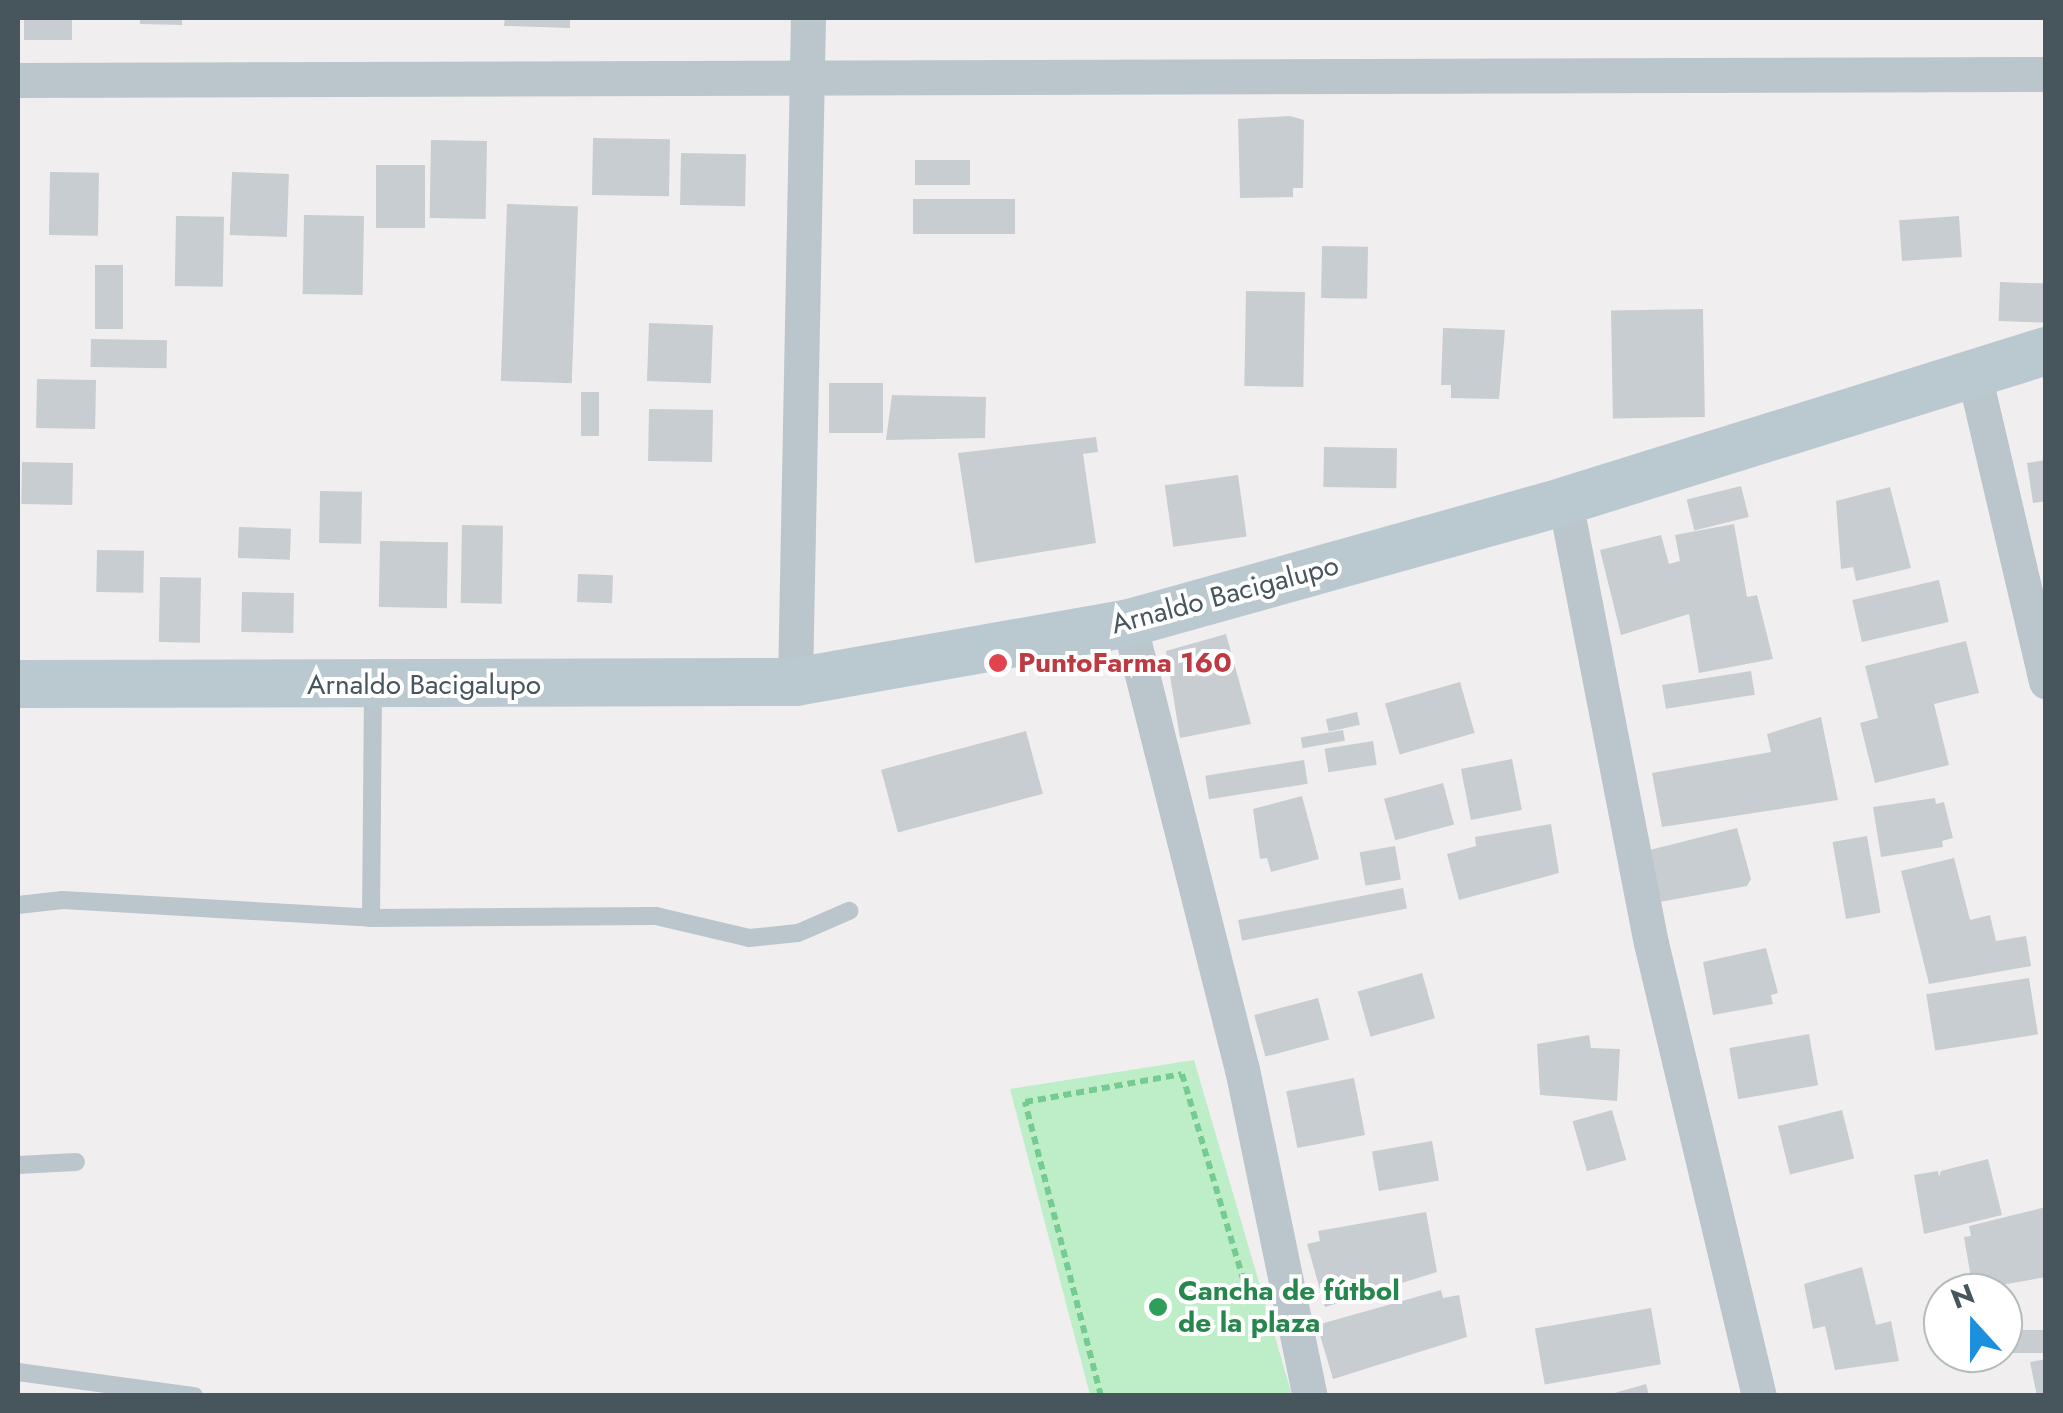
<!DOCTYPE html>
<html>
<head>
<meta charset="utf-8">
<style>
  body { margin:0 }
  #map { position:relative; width:2063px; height:1413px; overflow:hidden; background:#f1eeef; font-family:Jost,sans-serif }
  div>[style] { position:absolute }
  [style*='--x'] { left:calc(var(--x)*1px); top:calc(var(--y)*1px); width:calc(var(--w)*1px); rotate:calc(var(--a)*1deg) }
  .green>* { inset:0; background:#bdeec8 }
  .building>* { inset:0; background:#c8cdd1; transform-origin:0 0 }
  .path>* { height:6px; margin-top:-3px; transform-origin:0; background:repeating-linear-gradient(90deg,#76cb93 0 8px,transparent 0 13px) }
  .lane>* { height:18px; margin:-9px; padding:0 9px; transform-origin:9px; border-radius:9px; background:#bac6cb }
  .street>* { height:35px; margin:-17.5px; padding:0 17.5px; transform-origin:17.5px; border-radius:17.5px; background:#bac6cb }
  .secondary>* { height:48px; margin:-24px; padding:0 24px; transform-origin:24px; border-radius:24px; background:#bac8d0 }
  .dots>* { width:28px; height:28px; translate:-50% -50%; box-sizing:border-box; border:5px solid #fff; border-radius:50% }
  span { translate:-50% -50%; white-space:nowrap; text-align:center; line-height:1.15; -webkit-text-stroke:8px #fff; paint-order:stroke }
  .street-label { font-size:28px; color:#47555c }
  .health-label { font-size:28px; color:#be3a42; font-weight:700 }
  .left { translate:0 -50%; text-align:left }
  .leisure-label { font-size:28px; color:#27864d; font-weight:700 }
  .frame { position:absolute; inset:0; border:20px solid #47555c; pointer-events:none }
  .north { position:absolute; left:1923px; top:1273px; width:100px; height:100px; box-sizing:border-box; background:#fff; border:2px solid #b5bbbe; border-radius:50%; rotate:339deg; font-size:28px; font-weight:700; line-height:40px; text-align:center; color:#47555c }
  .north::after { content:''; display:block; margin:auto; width:35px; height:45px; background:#1c90de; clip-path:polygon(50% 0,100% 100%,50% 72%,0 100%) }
</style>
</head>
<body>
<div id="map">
  <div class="green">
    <div style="clip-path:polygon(1194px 1060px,1292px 1395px,1090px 1395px,1010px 1089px)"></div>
  </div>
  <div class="building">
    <div style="left:24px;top:18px;width:48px;height:22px"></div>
    <div style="clip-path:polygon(140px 18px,182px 18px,182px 25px,140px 24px)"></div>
    <div style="clip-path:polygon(505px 18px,570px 18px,570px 28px,504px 26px)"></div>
    <div style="clip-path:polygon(1290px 116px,1304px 120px,1303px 188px,1293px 188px,1293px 197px,1240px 198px,1238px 119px)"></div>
    <div style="left:593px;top:138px;width:77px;height:57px;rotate:1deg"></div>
    <div style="left:431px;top:140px;width:56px;height:78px;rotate:1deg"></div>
    <div style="left:681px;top:153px;width:65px;height:52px;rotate:1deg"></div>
    <div style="left:915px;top:160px;width:55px;height:25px"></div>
    <div style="left:376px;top:165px;width:49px;height:63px"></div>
    <div style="left:50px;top:172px;width:49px;height:63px;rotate:1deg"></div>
    <div style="left:232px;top:172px;width:57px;height:63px;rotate:2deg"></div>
    <div style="left:1015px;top:199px;width:35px;height:102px;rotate:90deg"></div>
    <div style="left:507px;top:204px;width:71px;height:177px;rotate:2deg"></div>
    <div style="left:304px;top:215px;width:60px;height:79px;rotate:1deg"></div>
    <div style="left:176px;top:216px;width:48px;height:70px;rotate:1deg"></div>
    <div style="left:1959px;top:216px;width:41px;height:60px;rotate:86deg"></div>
    <div style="left:1322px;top:246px;width:46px;height:52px;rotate:1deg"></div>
    <div style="left:95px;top:265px;width:28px;height:64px"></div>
    <div style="left:2000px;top:282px;width:46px;height:39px;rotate:2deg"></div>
    <div style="left:1246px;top:291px;width:59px;height:95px;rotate:1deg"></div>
    <div style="left:1703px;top:309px;width:108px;height:92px;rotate:89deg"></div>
    <div style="left:649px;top:323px;width:64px;height:58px;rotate:2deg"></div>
    <div style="clip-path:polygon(1443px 328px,1505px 330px,1499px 399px,1451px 398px,1451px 385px,1441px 385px)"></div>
    <div style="left:91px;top:339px;width:76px;height:28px;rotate:1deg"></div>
    <div style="left:37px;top:379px;width:59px;height:49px;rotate:1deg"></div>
    <div style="left:829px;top:383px;width:54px;height:50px"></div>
    <div style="left:581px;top:392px;width:18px;height:44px"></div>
    <div style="clip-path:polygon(892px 395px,986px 397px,985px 438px,886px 440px)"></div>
    <div style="left:649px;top:409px;width:64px;height:52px;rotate:1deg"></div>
    <div style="clip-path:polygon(1096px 437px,1098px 452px,1083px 454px,1096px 543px,975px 563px,958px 453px)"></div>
    <div style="left:1324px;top:447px;width:73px;height:40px;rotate:1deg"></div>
    <div style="clip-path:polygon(2046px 460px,2046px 501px,2033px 503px,2027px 463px)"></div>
    <div style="left:22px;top:462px;width:51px;height:42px;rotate:1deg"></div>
    <div style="left:1238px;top:475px;width:62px;height:74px;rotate:82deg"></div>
    <div style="left:1741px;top:486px;width:32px;height:56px;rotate:76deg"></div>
    <div style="clip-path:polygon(1890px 487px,1911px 568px,1856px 581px,1853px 567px,1841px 569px,1836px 501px)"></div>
    <div style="left:320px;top:491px;width:42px;height:52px;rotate:1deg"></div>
    <div style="clip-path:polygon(1734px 524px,1747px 597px,1757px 595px,1773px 659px,1699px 673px,1689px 614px,1621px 635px,1600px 550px,1661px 535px,1669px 564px,1680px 561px,1675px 535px)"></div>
    <div style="left:462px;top:525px;width:41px;height:78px;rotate:1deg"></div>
    <div style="left:239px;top:527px;width:52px;height:31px;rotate:2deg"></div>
    <div style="left:380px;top:541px;width:68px;height:66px;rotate:1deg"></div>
    <div style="left:97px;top:550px;width:47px;height:42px;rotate:1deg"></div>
    <div style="left:578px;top:574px;width:35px;height:28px;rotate:2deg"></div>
    <div style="left:160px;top:577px;width:41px;height:65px;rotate:1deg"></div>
    <div style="left:1939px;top:580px;width:43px;height:89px;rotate:77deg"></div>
    <div style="left:242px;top:592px;width:52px;height:40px;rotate:1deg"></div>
    <div style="clip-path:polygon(1226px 634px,1251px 724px,1180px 738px,1166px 651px)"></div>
    <div style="clip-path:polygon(1966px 641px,1979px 693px,1934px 704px,1949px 765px,1875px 783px,1860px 723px,1878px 718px,1865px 666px)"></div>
    <div style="left:1751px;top:671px;width:24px;height:90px;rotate:81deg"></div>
    <div style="left:1460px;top:682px;width:53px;height:78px;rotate:74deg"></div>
    <div style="left:1357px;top:712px;width:13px;height:32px;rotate:77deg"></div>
    <div style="clip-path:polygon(1821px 717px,1838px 800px,1662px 827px,1652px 773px,1771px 752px,1767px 734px)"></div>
    <div style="left:1343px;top:730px;width:11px;height:43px;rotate:80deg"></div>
    <div style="left:1026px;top:731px;width:65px;height:150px;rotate:75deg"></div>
    <div style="left:1373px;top:741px;width:24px;height:49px;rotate:81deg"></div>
    <div style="left:1512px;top:759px;width:52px;height:52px;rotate:79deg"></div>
    <div style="left:1304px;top:760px;width:24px;height:100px;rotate:81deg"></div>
    <div style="left:1443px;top:783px;width:43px;height:61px;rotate:75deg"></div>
    <div style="clip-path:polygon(1302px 796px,1319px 859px,1271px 872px,1267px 858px,1260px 859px,1253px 809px)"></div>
    <div style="clip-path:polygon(1935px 798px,1936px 804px,1944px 802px,1953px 838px,1942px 841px,1943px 847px,1881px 857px,1873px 807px)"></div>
    <div style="clip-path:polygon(1551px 824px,1559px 873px,1459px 900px,1447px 854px,1476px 846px,1475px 837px)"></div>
    <div style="clip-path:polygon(1737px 828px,1751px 879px,1747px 886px,1654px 903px,1642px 852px)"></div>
    <div style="left:1867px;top:836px;width:78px;height:35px;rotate:80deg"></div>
    <div style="left:1395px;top:846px;width:34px;height:36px;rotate:80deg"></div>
    <div style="clip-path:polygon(1954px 858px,1970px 920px,1990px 915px,1996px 941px,2026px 936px,2031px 966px,1929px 984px,1901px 871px)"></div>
    <div style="left:1403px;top:888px;width:21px;height:168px;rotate:79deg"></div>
    <div style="clip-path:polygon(1766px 948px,1778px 993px,1771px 995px,1773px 1004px,1713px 1015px,1703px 962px)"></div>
    <div style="left:1422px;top:973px;width:47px;height:67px;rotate:74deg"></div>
    <div style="left:2029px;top:978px;width:57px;height:104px;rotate:81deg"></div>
    <div style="left:1318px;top:998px;width:43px;height:66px;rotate:75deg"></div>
    <div style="left:1809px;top:1034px;width:52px;height:81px;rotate:80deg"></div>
    <div style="clip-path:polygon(1589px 1035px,1591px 1048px,1620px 1049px,1617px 1101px,1540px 1095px,1537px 1044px)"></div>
    <div style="left:1354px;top:1078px;width:58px;height:69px;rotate:79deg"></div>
    <div style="left:1612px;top:1110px;width:52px;height:41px;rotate:74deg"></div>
    <div style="left:1842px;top:1110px;width:50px;height:66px;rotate:76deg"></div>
    <div style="left:1432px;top:1141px;width:40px;height:61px;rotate:80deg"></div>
    <div style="clip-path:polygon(1988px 1159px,2002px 1215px,1924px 1234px,1914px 1175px,1938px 1171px,1939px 1177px,1941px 1171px)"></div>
    <div style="clip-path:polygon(2046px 1207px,2046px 1277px,1973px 1290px,1964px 1237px,1971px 1236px,1969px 1226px)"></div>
    <div style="clip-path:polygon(1426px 1212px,1437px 1272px,1325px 1307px,1307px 1244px,1320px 1241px,1318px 1231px)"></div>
    <div style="clip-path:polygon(1862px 1267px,1876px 1325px,1891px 1321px,1899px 1361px,1835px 1370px,1825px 1326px,1813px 1329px,1804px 1284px)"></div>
    <div style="clip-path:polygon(1441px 1290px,1443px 1298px,1459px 1295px,1467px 1337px,1333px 1379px,1317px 1325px)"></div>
    <div style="left:1651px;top:1308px;width:57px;height:118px;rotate:80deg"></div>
    <div style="left:2046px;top:1330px;width:23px;height:37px;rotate:90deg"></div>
    <div style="clip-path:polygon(2046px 1359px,2046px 1396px,2037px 1396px,2030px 1362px)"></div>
    <div style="clip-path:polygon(1646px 1384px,1649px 1396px,1611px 1396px,1611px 1394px)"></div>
  </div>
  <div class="path">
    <div style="--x:1101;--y:1396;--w:304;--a:-104.5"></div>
    <div style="--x:1025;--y:1102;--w:159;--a:-10.1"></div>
    <div style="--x:1182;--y:1074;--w:231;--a:73.4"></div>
  </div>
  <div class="lane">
    <div style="--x:18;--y:905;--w:45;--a:-6.3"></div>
    <div style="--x:63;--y:900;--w:309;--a:3.3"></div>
    <div style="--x:371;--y:918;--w:285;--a:-0.4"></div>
    <div style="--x:656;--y:916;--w:96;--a:13.3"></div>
    <div style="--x:749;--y:938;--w:49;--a:-5.8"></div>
    <div style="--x:798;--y:933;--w:56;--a:-23.3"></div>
    <div style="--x:371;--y:918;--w:233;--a:-89.5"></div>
    <div style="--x:18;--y:1165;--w:58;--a:-3"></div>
    <div style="--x:18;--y:1372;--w:178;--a:7.8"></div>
  </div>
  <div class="street">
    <div style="--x:18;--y:80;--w:2028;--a:-0.17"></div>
    <div style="--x:1973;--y:370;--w:320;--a:76.8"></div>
    <div style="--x:1565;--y:501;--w:450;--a:79"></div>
    <div style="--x:1651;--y:943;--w:466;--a:76.6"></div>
    <div style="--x:1129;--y:623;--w:460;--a:75.8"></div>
    <div style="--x:1242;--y:1069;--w:334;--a:78.3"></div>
    <div style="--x:795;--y:682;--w:664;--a:-88.88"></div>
  </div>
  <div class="secondary">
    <div style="--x:18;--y:684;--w:777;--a:-0.15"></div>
    <div style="--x:795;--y:682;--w:339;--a:-10"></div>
    <div style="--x:1129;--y:623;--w:453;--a:-15.6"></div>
    <div style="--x:1565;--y:501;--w:504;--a:-17.32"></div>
  </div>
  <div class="dots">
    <div style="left:998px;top:663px;background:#e0444e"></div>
    <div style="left:1158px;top:1307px;background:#2e9e5b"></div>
  </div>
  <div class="street-label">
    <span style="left:1225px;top:595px;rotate:-15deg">Arnaldo Bacigalupo</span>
    <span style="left:424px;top:685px">Arnaldo Bacigalupo</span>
  </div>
  <div class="health-label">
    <span class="left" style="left:1018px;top:663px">PuntoFarma 160</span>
  </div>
  <div class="leisure-label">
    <span class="left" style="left:1178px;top:1307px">Cancha de fútbol<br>de la plaza</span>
  </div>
  <div class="frame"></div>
  <div class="north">N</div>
</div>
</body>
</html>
